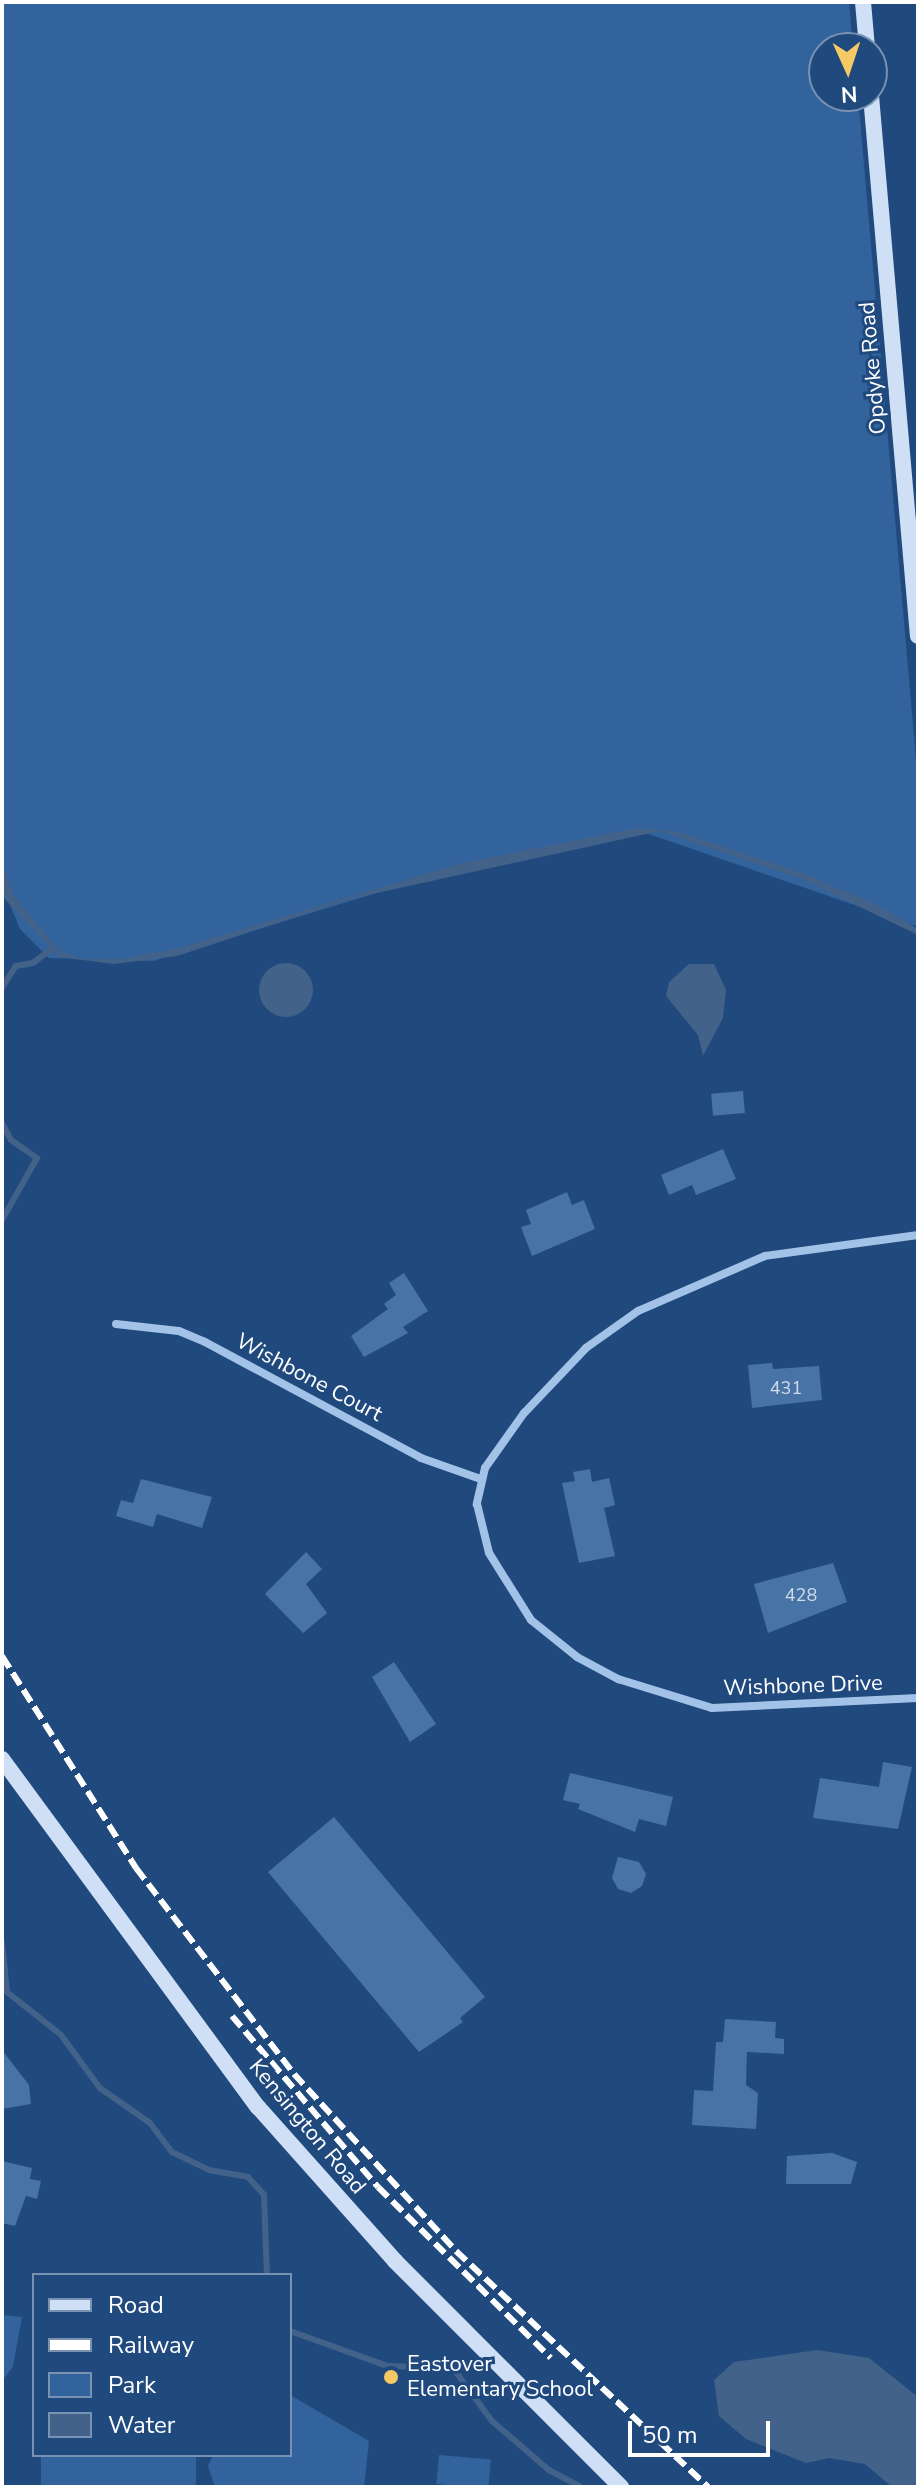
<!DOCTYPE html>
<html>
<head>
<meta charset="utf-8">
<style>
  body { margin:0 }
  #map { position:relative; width:920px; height:2489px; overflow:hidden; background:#20497e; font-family:"Nunito Sans",sans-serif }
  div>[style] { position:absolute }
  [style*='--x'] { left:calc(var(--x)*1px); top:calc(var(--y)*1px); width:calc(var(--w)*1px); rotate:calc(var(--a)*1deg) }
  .green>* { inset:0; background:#32639c; transform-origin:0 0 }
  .water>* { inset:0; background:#436289 }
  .round { border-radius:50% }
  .stream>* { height:6px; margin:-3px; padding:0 3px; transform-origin:3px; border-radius:3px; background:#436289 }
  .building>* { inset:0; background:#4873a7; transform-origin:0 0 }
  .street>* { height:8px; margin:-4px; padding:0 4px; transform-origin:4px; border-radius:4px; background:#a3c2e7 }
  .secondary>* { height:16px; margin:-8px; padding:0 8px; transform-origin:8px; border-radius:8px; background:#cedff6 }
  .rail>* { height:6px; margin-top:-3px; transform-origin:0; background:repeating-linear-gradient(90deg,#fff 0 14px,transparent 0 20px) }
  .dots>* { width:22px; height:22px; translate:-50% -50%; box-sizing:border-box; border:4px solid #20497e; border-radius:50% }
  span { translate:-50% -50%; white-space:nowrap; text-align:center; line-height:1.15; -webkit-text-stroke:6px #20497e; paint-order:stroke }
  .number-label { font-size:18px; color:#d1dce9 }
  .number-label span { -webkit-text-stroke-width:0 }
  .street-label { font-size:22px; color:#fff }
  .poi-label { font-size:22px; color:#fff }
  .left { translate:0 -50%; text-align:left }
  .frame { position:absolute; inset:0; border:4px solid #fff; pointer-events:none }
  .legend { position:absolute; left:32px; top:2273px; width:260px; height:184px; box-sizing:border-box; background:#20497e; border:2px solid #7992b2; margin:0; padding:10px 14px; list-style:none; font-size:24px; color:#fff }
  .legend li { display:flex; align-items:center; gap:16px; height:40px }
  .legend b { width:40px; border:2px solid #7992b2 }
  .north { position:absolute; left:808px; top:32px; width:80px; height:80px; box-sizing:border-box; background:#20497e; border:2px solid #7992b2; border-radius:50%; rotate:177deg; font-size:22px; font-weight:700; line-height:32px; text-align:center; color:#fff }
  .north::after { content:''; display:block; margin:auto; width:28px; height:36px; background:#f5ca64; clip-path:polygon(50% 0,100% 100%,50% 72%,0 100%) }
  .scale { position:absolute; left:628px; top:2421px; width:142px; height:36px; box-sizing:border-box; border:4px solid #fff; border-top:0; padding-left:10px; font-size:24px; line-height:28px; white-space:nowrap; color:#fff; -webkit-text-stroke:6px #20497e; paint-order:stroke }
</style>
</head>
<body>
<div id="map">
  <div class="green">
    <div style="clip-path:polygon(2px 2px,849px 2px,853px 48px,824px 48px,824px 96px,858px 96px,918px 782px,918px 927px,646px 833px,390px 889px,153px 961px,49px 958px,20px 929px,2px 885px)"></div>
    <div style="clip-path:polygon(2px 2315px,22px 2317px,13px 2366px,2px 2382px)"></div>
    <div style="clip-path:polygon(290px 2395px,369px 2441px,364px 2487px,215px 2487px,208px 2466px,213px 2455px,290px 2455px)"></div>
    <div style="left:41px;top:2455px;width:155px;height:33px"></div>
    <div style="left:439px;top:2455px;width:52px;height:29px;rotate:5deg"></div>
  </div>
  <div class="water">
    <div style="clip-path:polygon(637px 828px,676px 831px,800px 872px,875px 904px,918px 929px,918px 935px,802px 879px,660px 831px,354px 898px,177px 956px,114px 964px,59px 957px,2px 896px,2px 862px,13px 894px,57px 949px,82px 959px,120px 959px,176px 949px,462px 863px)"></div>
    <div class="round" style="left:259px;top:963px;width:54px;height:54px"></div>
    <div style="clip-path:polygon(689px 964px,714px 964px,726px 990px,723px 1018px,703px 1056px,698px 1035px,666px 996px,669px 982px)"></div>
    <div style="clip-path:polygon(817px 2350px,869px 2358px,918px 2397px,918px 2487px,892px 2487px,865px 2464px,829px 2458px,806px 2463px,746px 2439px,719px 2416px,714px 2380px,734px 2362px)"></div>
  </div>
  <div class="stream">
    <div style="--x:2;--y:988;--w:26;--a:-58"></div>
    <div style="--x:16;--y:966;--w:17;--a:-10"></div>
    <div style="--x:33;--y:963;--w:21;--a:-37"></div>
    <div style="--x:2;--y:1123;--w:19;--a:62"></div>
    <div style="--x:11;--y:1140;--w:32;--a:35"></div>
    <div style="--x:37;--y:1158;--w:71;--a:119.4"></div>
    <div style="--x:2;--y:1942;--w:50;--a:84.3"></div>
    <div style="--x:7;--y:1992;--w:69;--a:38.5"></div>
    <div style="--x:61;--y:2035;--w:66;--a:53.7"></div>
    <div style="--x:100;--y:2088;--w:61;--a:35"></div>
    <div style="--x:150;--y:2123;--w:36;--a:53"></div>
    <div style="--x:172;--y:2152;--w:41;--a:25.9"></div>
    <div style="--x:209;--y:2170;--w:40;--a:10"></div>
    <div style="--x:248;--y:2177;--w:24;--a:48"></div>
    <div style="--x:264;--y:2195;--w:80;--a:87.9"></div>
    <div style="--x:290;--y:2331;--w:104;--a:19.7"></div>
    <div style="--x:388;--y:2366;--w:65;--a:1.8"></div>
    <div style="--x:453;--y:2368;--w:66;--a:53.7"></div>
    <div style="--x:492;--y:2421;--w:75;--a:40.7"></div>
    <div style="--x:549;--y:2470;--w:36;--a:28"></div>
  </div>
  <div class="building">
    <div style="left:743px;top:1091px;width:22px;height:32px;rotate:85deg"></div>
    <div style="clip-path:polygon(723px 1149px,736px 1179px,696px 1195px,692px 1185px,669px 1195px,661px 1175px)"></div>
    <div style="clip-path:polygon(567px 1192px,572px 1205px,584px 1200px,595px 1229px,532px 1256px,521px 1227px,531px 1224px,526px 1210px)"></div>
    <div style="clip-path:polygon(404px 1273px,428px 1311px,403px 1327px,408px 1333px,364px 1357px,351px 1336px,388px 1309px,384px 1304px,396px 1295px,389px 1283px)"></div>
    <div style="clip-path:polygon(772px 1363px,773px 1369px,819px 1366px,822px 1400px,752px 1408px,748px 1365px)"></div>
    <div style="clip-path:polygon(590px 1469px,592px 1482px,609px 1478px,615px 1505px,604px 1508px,615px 1556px,579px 1563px,562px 1483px,575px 1481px,573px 1472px)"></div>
    <div style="clip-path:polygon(141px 1479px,212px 1497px,202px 1528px,157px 1514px,153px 1527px,116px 1516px,121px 1500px,133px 1503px)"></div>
    <div style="clip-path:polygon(306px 1552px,322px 1569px,306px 1584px,327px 1613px,303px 1633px,265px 1594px)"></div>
    <div style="clip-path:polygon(833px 1563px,847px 1602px,768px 1633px,754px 1584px)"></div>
    <div style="clip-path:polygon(394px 1662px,436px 1724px,410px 1742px,372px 1677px)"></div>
    <div style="clip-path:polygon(883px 1762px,912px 1767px,898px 1829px,813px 1818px,820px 1778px,879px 1787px)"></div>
    <div style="clip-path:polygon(570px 1773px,673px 1797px,666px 1826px,639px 1819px,635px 1832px,578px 1809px,580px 1804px,563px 1800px)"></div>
    <div style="clip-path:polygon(334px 1817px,485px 1997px,460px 2018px,463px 2022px,419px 2052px,268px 1872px)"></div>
    <div style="clip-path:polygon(618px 1857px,639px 1862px,646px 1874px,642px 1886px,631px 1893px,618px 1889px,612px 1878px)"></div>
    <div style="clip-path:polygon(725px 2019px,776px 2022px,775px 2038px,784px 2039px,784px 2054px,747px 2052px,746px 2085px,758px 2093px,756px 2129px,692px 2125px,694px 2090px,713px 2091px,716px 2042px,723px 2042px)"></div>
    <div style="clip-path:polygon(2px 2050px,29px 2085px,31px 2104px,2px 2109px)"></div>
    <div style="clip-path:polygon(832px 2153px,857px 2162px,851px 2184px,786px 2184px,787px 2156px)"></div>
    <div style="clip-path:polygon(2px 2161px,32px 2168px,30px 2179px,41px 2181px,37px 2199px,26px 2196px,15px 2226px,2px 2223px)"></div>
  </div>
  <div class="street">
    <div style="--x:918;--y:1235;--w:154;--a:172.2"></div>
    <div style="--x:765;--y:1256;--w:138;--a:156.6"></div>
    <div style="--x:638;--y:1311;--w:64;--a:144.6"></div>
    <div style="--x:586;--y:1348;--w:90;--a:133.6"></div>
    <div style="--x:524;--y:1413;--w:67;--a:125.3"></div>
    <div style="--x:485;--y:1468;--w:37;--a:103"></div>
    <div style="--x:477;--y:1504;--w:50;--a:76.2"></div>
    <div style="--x:489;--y:1553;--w:79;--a:57.9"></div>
    <div style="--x:531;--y:1620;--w:59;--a:38.8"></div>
    <div style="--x:577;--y:1657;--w:47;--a:28.2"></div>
    <div style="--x:618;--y:1679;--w:98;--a:17.1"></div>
    <div style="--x:712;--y:1708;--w:206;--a:-2.8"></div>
    <div style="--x:116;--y:1324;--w:63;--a:6.3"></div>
    <div style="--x:179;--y:1331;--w:28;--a:23"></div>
    <div style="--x:205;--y:1342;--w:245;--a:28.2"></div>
    <div style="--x:421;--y:1458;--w:64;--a:19.3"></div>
  </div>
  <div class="secondary">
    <div style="--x:863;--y:2;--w:46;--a:85"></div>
    <div style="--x:871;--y:96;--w:542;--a:85.03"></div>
    <div style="--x:2;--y:1759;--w:432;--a:53.7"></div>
    <div style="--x:258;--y:2107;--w:206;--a:48.3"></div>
    <div style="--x:395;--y:2261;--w:320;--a:45"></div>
  </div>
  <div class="rail">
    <div style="--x:2;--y:1656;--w:251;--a:57.7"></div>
    <div style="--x:136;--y:1868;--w:260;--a:52.5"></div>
    <div style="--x:294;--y:2074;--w:240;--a:47.5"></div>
    <div style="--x:456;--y:2251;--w:345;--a:43.1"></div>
    <div style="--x:232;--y:2016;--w:225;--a:49.5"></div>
    <div style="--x:378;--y:2187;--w:243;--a:44.7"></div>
  </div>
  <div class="dots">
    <div style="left:391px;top:2377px;background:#f5ca64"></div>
  </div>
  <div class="number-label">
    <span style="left:786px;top:1388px">431</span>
    <span style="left:801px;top:1595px">428</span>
  </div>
  <div class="street-label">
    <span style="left:873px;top:368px;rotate:-95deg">Opdyke Road</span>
    <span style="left:309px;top:1378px;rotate:28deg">Wishbone Court</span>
    <span style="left:803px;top:1686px;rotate:-2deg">Wishbone Drive</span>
    <span style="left:307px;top:2127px;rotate:50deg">Kensington Road</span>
  </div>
  <div class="poi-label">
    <span class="left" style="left:407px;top:2377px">Eastover<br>Elementary School</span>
  </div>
  <div class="frame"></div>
  <ul class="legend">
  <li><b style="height:10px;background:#cedff6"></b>Road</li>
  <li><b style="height:10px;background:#fff"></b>Railway</li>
  <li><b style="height:22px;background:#32639c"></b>Park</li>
  <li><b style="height:22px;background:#436289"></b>Water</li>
  </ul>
  <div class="north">N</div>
  <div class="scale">50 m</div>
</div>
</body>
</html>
